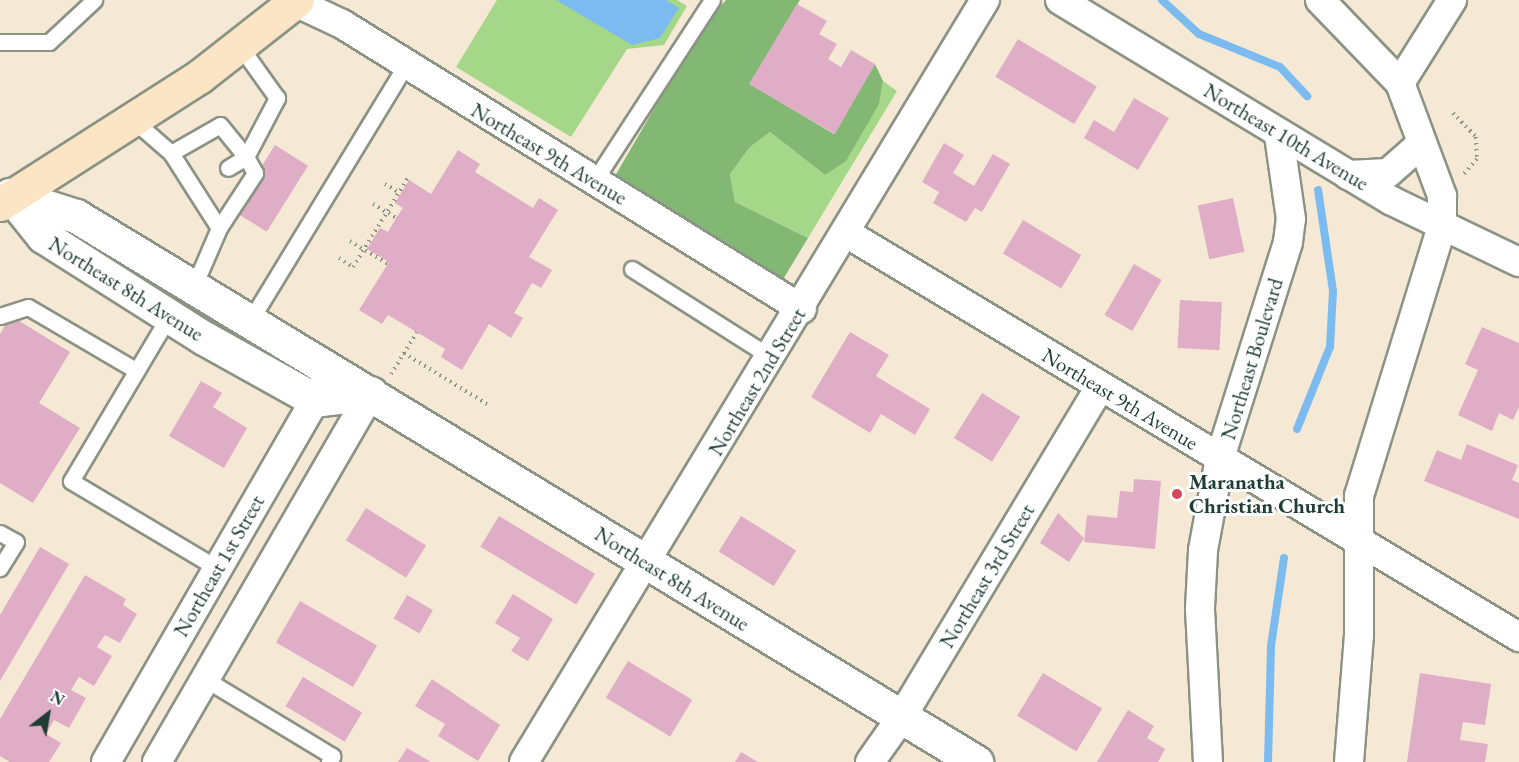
<!DOCTYPE html>
<html>
<head>
<meta charset="utf-8">
<style>
  body { margin:0 }
  #map { position:relative; width:1519px; height:762px; overflow:hidden; background:#f5e9d5; font-family:"EB Garamond",serif }
  div>[style] { position:absolute }
  [style*='--x'] { left:calc(var(--x)*1px); top:calc(var(--y)*1px); width:calc(var(--w)*1px); rotate:calc(var(--a)*1deg) }
  .green>* { inset:0; background:#a4d888 }
  .forest>* { inset:0; background:#83b874 }
  .water>* { inset:0; background:#7bbbef }
  .stream>* { height:8px; margin:-4px; padding:0 4px; transform-origin:4px; border-radius:4px; background:#7bbbef }
  .building>* { inset:0; background:#dfadc6; transform-origin:0 0 }
  .path>* { height:4px; margin-top:-2px; transform-origin:0; background:repeating-linear-gradient(90deg,#8a9384 0 1.5px,transparent 0 6px) }
  .roads { filter:drop-shadow(2px 0 #8a9384) drop-shadow(-2px 0 #8a9384) drop-shadow(0 2px #8a9384) drop-shadow(0 -2px #8a9384) }
  .service>* { height:15px; margin:-7.5px; padding:0 7.5px; transform-origin:7.5px; border-radius:7.5px; background:#fff }
  .minor>* { height:28px; margin:-14px; padding:0 14px; transform-origin:14px; border-radius:14px; background:#fff }
  .tertiary>* { height:33px; margin:-16.5px; padding:0 16.5px; transform-origin:16.5px; border-radius:16.5px; background:#fff }
  .secondary>* { height:33px; margin:-16.5px; padding:0 16.5px; transform-origin:16.5px; border-radius:16.5px; background:#fce5c4 }
  .dots>* { width:16px; height:16px; translate:-50% -50%; box-sizing:border-box; border:3px solid #fff; border-radius:50% }
  span { translate:-50% -50%; white-space:nowrap; text-align:center; line-height:1.15; -webkit-text-stroke:6px #fff; paint-order:stroke }
  .street-label { font-size:21px; color:#1f3d34 }
  .poi-label { font-size:21px; color:#1f3d34; font-weight:700 }
  .left { translate:0 -50%; text-align:left }
  .north { position:absolute; left:18px; top:684px; width:60px; height:60px; -webkit-text-stroke:4px #fff; paint-order:stroke; rotate:31deg; font-size:16px; font-weight:700; line-height:24px; text-align:center; color:#1f3d34 }
  .north::after { content:''; display:block; margin:auto; width:21px; height:27px; background:#1f3d34; clip-path:polygon(50% 0,100% 100%,50% 72%,0 100%) }
</style>
</head>
<body>
<div id="map">
  <div class="green">
    <div style="clip-path:polygon(497px 0,677px 0,687px 6px,664px 45px,627px 49px,571px 137px,456px 67px)"></div>
    <div style="clip-path:polygon(883px 81px,897px 91px,808px 238px,735px 202px,730px 174px,750px 147px,770px 132px,825px 175px,879px 104px)"></div>
  </div>
  <div class="forest">
    <div style="clip-path:polygon(726px 0,800px 0,750px 84px,834px 134px,875px 64px,883px 81px,879px 104px,846px 161px,825px 175px,770px 132px,750px 147px,730px 174px,735px 202px,808px 238px,782px 281px,615px 176px,701px 28px)"></div>
  </div>
  <div class="water">
    <div style="clip-path:polygon(556px 0,666px 0,679px 8px,660px 38px,632px 45px)"></div>
  </div>
  <div class="stream">
    <div style="--x:1162;--y:0;--w:50;--a:42.6"></div>
    <div style="--x:1199;--y:34;--w:87;--a:22.2"></div>
    <div style="--x:1280;--y:67;--w:40;--a:47"></div>
    <div style="--x:1297;--y:429;--w:88;--a:-68.1"></div>
    <div style="--x:1330;--y:347;--w:56;--a:-86.9"></div>
    <div style="--x:1333;--y:291;--w:102;--a:-98.4"></div>
    <div style="--x:1268;--y:762;--w:116;--a:-88.5"></div>
    <div style="--x:1271;--y:646;--w:89;--a:-81.6"></div>
  </div>
  <div class="building">
    <div style="clip-path:polygon(797px 4px,827px 21px,819px 34px,837px 44px,828px 59px,841px 67px,851px 50px,875px 64px,835px 134px,749px 84px)"></div>
    <div style="left:1018px;top:39px;width:92px;height:44px;rotate:31deg"></div>
    <div style="clip-path:polygon(1134px 98px,1169px 118px,1138px 170px,1084px 138px,1094px 120px,1114px 132px)"></div>
    <div style="clip-path:polygon(944px 143px,964px 155px,953px 173px,974px 186px,993px 154px,1010px 164px,982px 212px,975px 208px,966px 222px,933px 203px,939px 192px,922px 182px)"></div>
    <div style="left:275px;top:145px;width:39px;height:78px;rotate:32deg"></div>
    <div style="clip-path:polygon(458px 150px,480px 164px,475px 172px,533px 208px,539px 198px,558px 210px,529px 257px,552px 270px,541px 288px,532px 283px,514px 313px,523px 318px,511px 338px,489px 324px,462px 370px,441px 357px,445px 349px,388px 315px,382px 324px,359px 310px,389px 262px,367px 249px,380px 228px,388px 232px,396px 218px,403px 208px,395px 203px,409px 180px,431px 194px)"></div>
    <div style="left:1233px;top:198px;width:55px;height:36px;rotate:78deg"></div>
    <div style="left:1023px;top:220px;width:68px;height:39px;rotate:31deg"></div>
    <div style="left:1134px;top:264px;width:32px;height:59px;rotate:30deg"></div>
    <div style="left:1180px;top:300px;width:42px;height:48px;rotate:3deg"></div>
    <div style="clip-path:polygon(11px 316px,70px 352px,39px 403px,80px 428px,33px 503px,0 483px,0 334px)"></div>
    <div style="clip-path:polygon(1482px 327px,1519px 343px,1519px 407px,1513px 420px,1499px 413px,1492px 431px,1458px 415px,1478px 370px,1465px 364px)"></div>
    <div style="clip-path:polygon(850px 332px,889px 355px,876px 376px,930px 409px,915px 435px,881px 414px,870px 433px,811px 397px)"></div>
    <div style="clip-path:polygon(201px 381px,222px 393px,213px 407px,247px 428px,224px 468px,169px 436px)"></div>
    <div style="left:982px;top:393px;width:45px;height:53px;rotate:32deg"></div>
    <div style="clip-path:polygon(1467px 444px,1518px 465px,1512px 480px,1519px 483px,1519px 519px,1424px 481px,1437px 450px,1461px 460px)"></div>
    <div style="clip-path:polygon(1134px 479px,1161px 481px,1155px 549px,1084px 542px,1087px 515px,1117px 518px,1120px 491px,1133px 492px)"></div>
    <div style="left:366px;top:508px;width:71px;height:38px;rotate:32deg"></div>
    <div style="clip-path:polygon(1058px 513px,1084px 538px,1069px 562px,1040px 543px)"></div>
    <div style="left:499px;top:516px;width:112px;height:36px;rotate:31deg"></div>
    <div style="left:741px;top:516px;width:65px;height:42px;rotate:32deg"></div>
    <div style="clip-path:polygon(40px 547px,69px 564px,0 681px,0 615px)"></div>
    <div style="clip-path:polygon(85px 575px,126px 599px,123px 605px,137px 614px,120px 643px,105px 635px,97px 647px,112px 656px,94px 686px,79px 677px,71px 690px,86px 698px,69px 728px,54px 720px,46px 734px,61px 743px,49px 762px,10px 762px,0 756px,0 719px)"></div>
    <div style="clip-path:polygon(513px 594px,553px 619px,528px 661px,511px 651px,520px 638px,495px 623px)"></div>
    <div style="left:407px;top:595px;width:30px;height:27px;rotate:30deg"></div>
    <div style="left:300px;top:601px;width:89px;height:48px;rotate:30deg"></div>
    <div style="left:628px;top:661px;width:75px;height:43px;rotate:31deg"></div>
    <div style="left:1043px;top:673px;width:69px;height:50px;rotate:31deg"></div>
    <div style="clip-path:polygon(1420px 673px,1491px 684px,1485px 725px,1463px 722px,1460px 740px,1488px 744px,1485px 762px,1407px 762px)"></div>
    <div style="left:303px;top:677px;width:69px;height:34px;rotate:31deg"></div>
    <div style="clip-path:polygon(432px 679px,500px 725px,478px 761px,438px 736px,445px 724px,415px 706px)"></div>
    <div style="clip-path:polygon(1128px 710px,1154px 726px,1147px 738px,1165px 749px,1158px 762px,1097px 762px)"></div>
    <div style="clip-path:polygon(407px 748px,431px 762px,398px 762px)"></div>
    <div style="clip-path:polygon(741px 752px,758px 762px,735px 762px)"></div>
  </div>
  <div class="path">
    <div style="--x:1453;--y:113;--w:33;--a:46"></div>
    <div style="--x:1476;--y:137;--w:22;--a:87"></div>
    <div style="--x:1477;--y:159;--w:21;--a:131"></div>
    <div style="--x:385;--y:184;--w:17;--a:31"></div>
    <div style="--x:373;--y:204;--w:27;--a:31"></div>
    <div style="--x:350;--y:241;--w:44;--a:31.2"></div>
    <div style="--x:339;--y:258;--w:17;--a:33"></div>
    <div style="--x:353;--y:267;--w:105;--a:-58.3"></div>
    <div style="--x:404;--y:353;--w:101;--a:31.6"></div>
    <div style="--x:391;--y:374;--w:49;--a:-58.2"></div>
  </div>
  <div class="roads">
    <div class="service">
      <div style="--x:0;--y:42;--w:49;--a:0"></div>
      <div style="--x:49;--y:42;--w:62;--a:-43"></div>
      <div style="--x:132;--y:119;--w:52;--a:41.1"></div>
      <div style="--x:171;--y:153;--w:89;--a:57.4"></div>
      <div style="--x:219;--y:228;--w:63;--a:113.3"></div>
      <div style="--x:171;--y:153;--w:56;--a:-29.7"></div>
      <div style="--x:220;--y:125;--w:41;--a:50.9"></div>
      <div style="--x:246;--y:157;--w:21;--a:149"></div>
      <div style="--x:594;--y:181;--w:216;--a:-56.9"></div>
      <div style="--x:219;--y:228;--w:66;--a:-56.8"></div>
      <div style="--x:255;--y:173;--w:18;--a:-119"></div>
      <div style="--x:246;--y:157;--w:67;--a:-62.3"></div>
      <div style="--x:277;--y:98;--w:65;--a:-125.6"></div>
      <div style="--x:632;--y:269;--w:166;--a:32.4"></div>
      <div style="--x:0;--y:316;--w:29;--a:-18"></div>
      <div style="--x:28;--y:307;--w:126;--a:30.4"></div>
      <div style="--x:169;--y:316;--w:192;--a:120.7"></div>
      <div style="--x:71;--y:481;--w:170;--a:30.8"></div>
      <div style="--x:250;--y:321;--w:301;--a:-58.7"></div>
      <div style="--x:0;--y:533;--w:18;--a:29"></div>
      <div style="--x:16;--y:542;--w:31;--a:122"></div>
      <div style="--x:205;--y:679;--w:149;--a:31.2"></div>
      <div style="--x:332;--y:756;--w:7;--a:117"></div>
    </div>
    <div class="minor">
      <div style="--x:291;--y:0;--w:56;--a:25.2"></div>
      <div style="--x:342;--y:24;--w:541;--a:31.78"></div>
      <div style="--x:1060;--y:0;--w:388;--a:31.2"></div>
      <div style="--x:1392;--y:201;--w:141;--a:25.7"></div>
      <div style="--x:1320;--y:0;--w:115;--a:46.1"></div>
      <div style="--x:1400;--y:83;--w:121;--a:69.6"></div>
      <div style="--x:1442;--y:196;--w:30;--a:90"></div>
      <div style="--x:1442;--y:226;--w:282;--a:107.1"></div>
      <div style="--x:1359;--y:496;--w:139;--a:90"></div>
      <div style="--x:1359;--y:635;--w:127;--a:94.5"></div>
      <div style="--x:1400;--y:83;--w:98;--a:-57.9"></div>
      <div style="--x:1348;--y:175;--w:40;--a:-2.9"></div>
      <div style="--x:1388;--y:173;--w:44;--a:-41.3"></div>
      <div style="--x:846;--y:233;--w:785;--a:30.98"></div>
      <div style="--x:106;--y:762;--w:439;--a:-60"></div>
      <div style="--x:157;--y:762;--w:427;--a:-59.9"></div>
      <div style="--x:524;--y:762;--w:891;--a:-58.83"></div>
      <div style="--x:870;--y:762;--w:54;--a:-54.8"></div>
      <div style="--x:901;--y:718;--w:386;--a:-59"></div>
      <div style="--x:1208;--y:762;--w:154;--a:-93"></div>
      <div style="--x:1200;--y:608;--w:58;--a:-87"></div>
      <div style="--x:1203;--y:550;--w:94;--a:-79.5"></div>
      <div style="--x:1220;--y:458;--w:226;--a:-72.5"></div>
      <div style="--x:1288;--y:242;--w:23;--a:-83"></div>
      <div style="--x:1291;--y:219;--w:84;--a:-98.2"></div>
    </div>
    <div class="tertiary">
      <div style="--x:10;--y:195;--w:69;--a:17.7"></div>
      <div style="--x:76;--y:216;--w:1053;--a:31.24"></div>
      <div style="--x:10;--y:195;--w:53;--a:51.2"></div>
      <div style="--x:43;--y:236;--w:191;--a:32.4"></div>
      <div style="--x:204;--y:338;--w:127;--a:29.2"></div>
      <div style="--x:315;--y:400;--w:56;--a:-7.1"></div>
    </div>
    <div class="secondary">
      <div style="--x:0;--y:204;--w:237;--a:-32.6"></div>
      <div style="--x:200;--y:76;--w:123;--a:-38.1"></div>
    </div>
  </div>
  <div class="dots">
    <div style="left:1177px;top:494px;background:#d1495b"></div>
  </div>
  <div class="street-label">
    <span style="left:1286px;top:137px;rotate:31deg">Northeast 10th Avenue</span>
    <span style="left:549px;top:154px;rotate:31deg">Northeast 9th Avenue</span>
    <span style="left:126px;top:289px;rotate:32deg">Northeast 8th Avenue</span>
    <span style="left:1252px;top:359px;rotate:-73deg">Northeast Boulevard</span>
    <span style="left:757px;top:382px;rotate:-59deg">Northeast 2nd Street</span>
    <span style="left:1120px;top:399px;rotate:31deg">Northeast 9th Avenue</span>
    <span style="left:219px;top:566px;rotate:-60deg">Northeast 1st Street</span>
    <span style="left:987px;top:576px;rotate:-59deg">Northeast 3rd Street</span>
    <span style="left:672px;top:579px;rotate:32deg">Northeast 8th Avenue</span>
  </div>
  <div class="poi-label">
    <span class="left" style="left:1189px;top:494px">Maranatha<br>Christian Church</span>
  </div>
  <div class="north">N</div>
</div>
</body>
</html>
